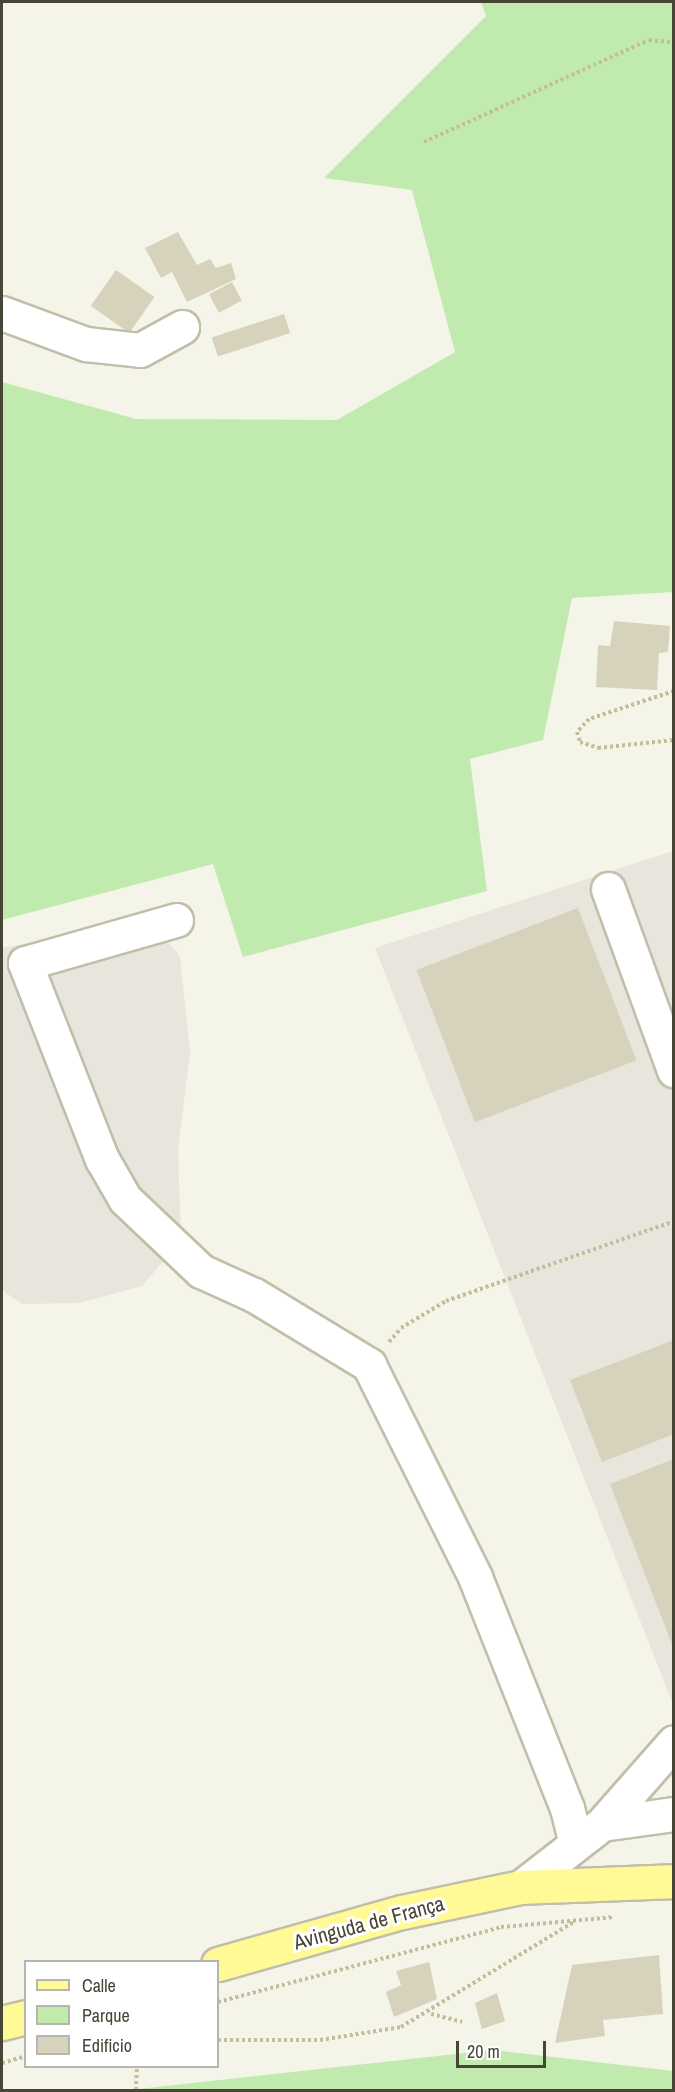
<!DOCTYPE html>
<html>
<head>
<meta charset="utf-8">
<style>
  body { margin:0 }
  #map { position:relative; width:675px; height:2092px; overflow:hidden; background:#f4f4e8; font-family:"Archivo Narrow",sans-serif }
  div>[style] { position:absolute }
  [style*='--x'] { left:calc(var(--x)*1px); top:calc(var(--y)*1px); width:calc(var(--w)*1px); rotate:calc(var(--a)*1deg) }
  .industrial>* { inset:0; background:#e7e5dc }
  .green>* { inset:0; background:#c1ebae }
  .building>* { inset:0; background:#d7d2bc; transform-origin:0 0 }
  .path>* { height:4px; margin-top:-2px; transform-origin:0; background:repeating-linear-gradient(90deg,#c3be9a 0 3px,transparent 0 6px) }
  .roads { filter:drop-shadow(2px 0 #c1bea9) drop-shadow(-2px 0 #c1bea9) drop-shadow(0 2px #c1bea9) drop-shadow(0 -2px #c1bea9) }
  .minor>* { height:33px; margin:-16.5px; padding:0 16.5px; transform-origin:16.5px; border-radius:16.5px; background:#fff }
  .major>* { height:33px; margin:-16.5px; padding:0 16.5px; transform-origin:16.5px; border-radius:16.5px; background:#fffa96 }
  span { translate:-50% -50%; white-space:nowrap; text-align:center; line-height:1.15; -webkit-text-stroke:6px #fff; paint-order:stroke }
  .street-label { font-size:21px; color:#484536 }
  .frame { position:absolute; inset:0; border:3px solid #484536; pointer-events:none }
  .legend { position:absolute; left:24px; top:1960px; width:195px; height:108px; box-sizing:border-box; background:#fff; border:2px solid #b6b5af; margin:0; padding:8px 10px; list-style:none; font-size:18px; color:#484536 }
  .legend li { display:flex; align-items:center; gap:12px; height:30px }
  .legend b { width:30px; border:2px solid #b6b5af }
  .scale { position:absolute; left:456px; top:2041px; width:90px; height:27px; box-sizing:border-box; border:3px solid #484536; border-top:0; padding-left:8px; font-size:18px; line-height:21px; white-space:nowrap; color:#484536; -webkit-text-stroke:4px #fff; paint-order:stroke }
</style>
</head>
<body>
<div id="map">
  <div class="industrial">
    <div style="clip-path:polygon(673px 851px,673px 1704px,375px 948px)"></div>
    <div style="clip-path:polygon(150px 921px,180px 956px,190px 1053px,178px 1149px,181px 1241px,142px 1286px,79px 1303px,22px 1304px,2px 1290px,2px 948px)"></div>
  </div>
  <div class="green">
    <div style="clip-path:polygon(481px 2px,673px 2px,673px 592px,572px 598px,543px 740px,470px 759px,487px 891px,243px 957px,213px 864px,2px 920px,2px 382px,136px 419px,337px 420px,455px 352px,412px 190px,324px 178px,486px 16px)"></div>
    <div style="clip-path:polygon(492px 2050px,673px 2071px,673px 2090px,129px 2090px)"></div>
  </div>
  <div class="building">
    <div style="clip-path:polygon(178px 232px,197px 265px,210px 259px,216px 268px,231px 263px,236px 279px,187px 302px,172px 272px,161px 278px,145px 248px)"></div>
    <div style="left:116px;top:270px;width:47px;height:44px;rotate:35deg"></div>
    <div style="left:232px;top:282px;width:21px;height:26px;rotate:62deg"></div>
    <div style="left:284px;top:314px;width:20px;height:76px;rotate:72deg"></div>
    <div style="clip-path:polygon(614px 621px,670px 626px,668px 652px,659px 653px,657px 690px,596px 687px,598px 645px,610px 646px)"></div>
    <div style="left:578px;top:908px;width:163px;height:173px;rotate:69deg"></div>
    <div style="clip-path:polygon(674px 1340px,674px 1434px,602px 1462px,570px 1380px)"></div>
    <div style="clip-path:polygon(674px 1459px,674px 1647px,673px 1647px,610px 1484px)"></div>
    <div style="clip-path:polygon(659px 1955px,663px 2014px,603px 2020px,605px 2036px,555px 2043px,572px 1965px)"></div>
    <div style="clip-path:polygon(429px 1962px,437px 1999px,394px 2017px,386px 1992px,401px 1985px,396px 1971px)"></div>
    <div style="clip-path:polygon(497px 1993px,505px 2021px,482px 2029px,475px 2003px)"></div>
  </div>
  <div class="path">
    <div style="--x:424;--y:142;--w:247;--a:-24.4"></div>
    <div style="--x:649;--y:40;--w:25;--a:5"></div>
    <div style="--x:674;--y:691;--w:89;--a:161.8"></div>
    <div style="--x:589;--y:719;--w:18;--a:133"></div>
    <div style="--x:577;--y:732;--w:10;--a:73"></div>
    <div style="--x:580;--y:742;--w:19;--a:18"></div>
    <div style="--x:598;--y:748;--w:76;--a:-6"></div>
    <div style="--x:389;--y:1342;--w:18;--a:-49"></div>
    <div style="--x:401;--y:1328;--w:52;--a:-31"></div>
    <div style="--x:446;--y:1301;--w:242;--a:-19.3"></div>
    <div style="--x:218;--y:2002;--w:293;--a:-14.8"></div>
    <div style="--x:501;--y:1927;--w:114;--a:-5"></div>
    <div style="--x:431;--y:2014;--w:32;--a:14"></div>
    <div style="--x:218;--y:2040;--w:102;--a:0"></div>
    <div style="--x:320;--y:2040;--w:82;--a:-9.1"></div>
    <div style="--x:401;--y:2027;--w:204;--a:-31.3"></div>
    <div style="--x:2;--y:2063;--w:25;--a:-16"></div>
    <div style="--x:136;--y:2090;--w:24;--a:-88"></div>
  </div>
  <div class="roads">
    <div class="minor">
      <div style="--x:2;--y:313;--w:90;--a:20.3"></div>
      <div style="--x:86;--y:344;--w:54;--a:6.3"></div>
      <div style="--x:140;--y:350;--w:48;--a:-28.7"></div>
      <div style="--x:608;--y:889;--w:193;--a:70"></div>
      <div style="--x:176;--y:920;--w:157;--a:164.1"></div>
      <div style="--x:25;--y:963;--w:211;--a:68.6"></div>
      <div style="--x:102;--y:1159;--w:46;--a:60.1"></div>
      <div style="--x:125;--y:1199;--w:105;--a:43.5"></div>
      <div style="--x:201;--y:1271;--w:58;--a:24.4"></div>
      <div style="--x:254;--y:1295;--w:135;--a:31.3"></div>
      <div style="--x:369;--y:1365;--w:237;--a:63.4"></div>
      <div style="--x:475;--y:1577;--w:249;--a:68.3"></div>
      <div style="--x:567;--y:1808;--w:37;--a:76"></div>
      <div style="--x:602;--y:1824;--w:109;--a:-48.7"></div>
      <div style="--x:521;--y:1887;--w:103;--a:-37.9"></div>
      <div style="--x:602;--y:1824;--w:73;--a:-7.9"></div>
    </div>
    <div class="major">
      <div style="--x:218;--y:1964;--w:191;--a:-15.8"></div>
      <div style="--x:402;--y:1912;--w:122;--a:-11.9"></div>
      <div style="--x:521;--y:1887;--w:153;--a:-2.2"></div>
      <div style="--x:2;--y:2023;--w:25;--a:-14"></div>
    </div>
  </div>
  <div class="street-label">
    <span style="left:369px;top:1923px;rotate:-15deg">Avinguda de França</span>
  </div>
  <div class="frame"></div>
  <ul class="legend">
  <li><b style="height:8px;background:#fffa96"></b>Calle</li>
  <li><b style="height:16px;background:#c1ebae"></b>Parque</li>
  <li><b style="height:16px;background:#d7d2bc"></b>Edificio</li>
  </ul>
  <div class="scale">20 m</div>
</div>
</body>
</html>
